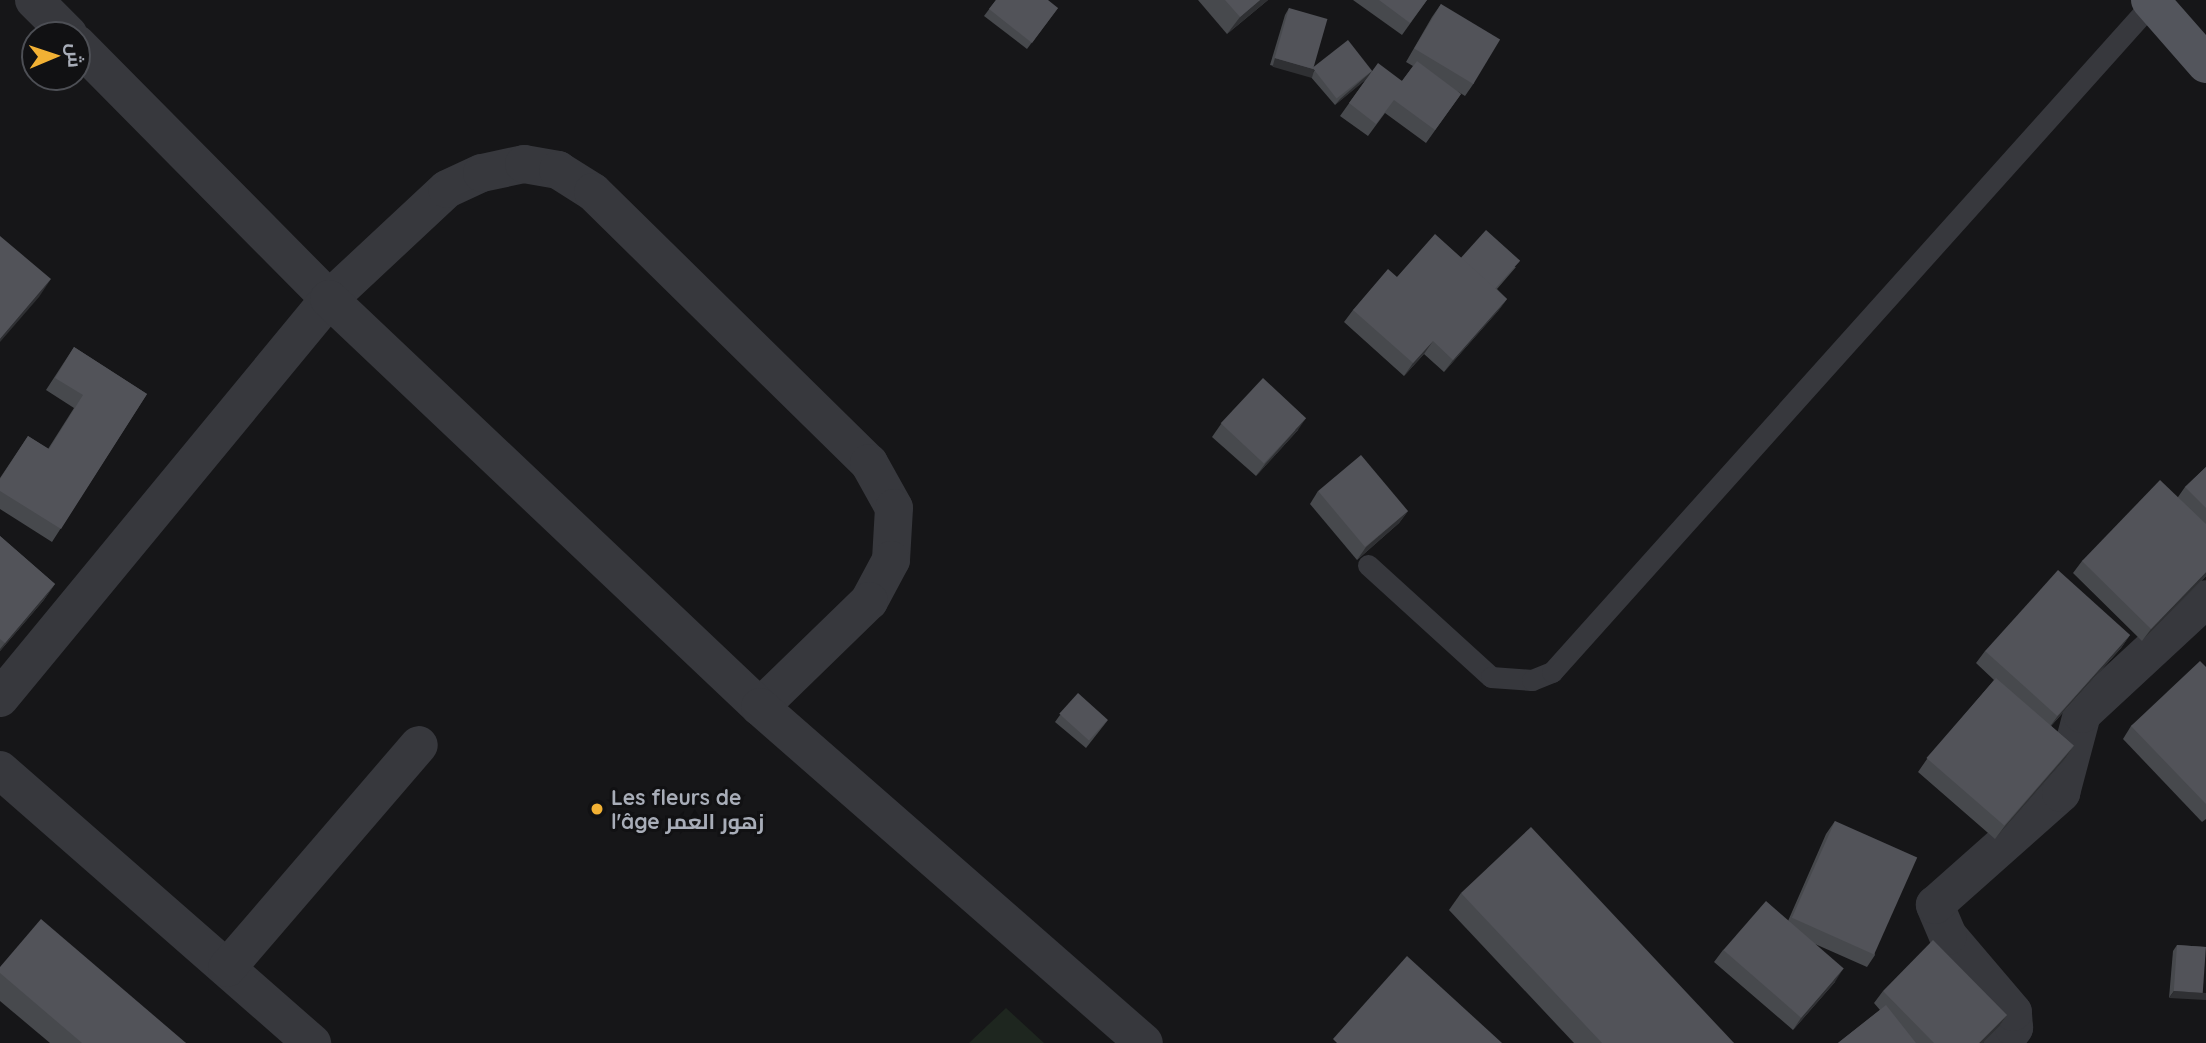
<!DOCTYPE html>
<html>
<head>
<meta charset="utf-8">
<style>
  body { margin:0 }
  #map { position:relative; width:2206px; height:1043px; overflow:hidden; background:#161618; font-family:Quicksand,Cairo,sans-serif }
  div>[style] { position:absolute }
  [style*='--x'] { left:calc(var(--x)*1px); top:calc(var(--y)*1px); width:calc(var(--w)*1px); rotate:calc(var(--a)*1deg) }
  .green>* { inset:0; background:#1e261f }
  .service>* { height:21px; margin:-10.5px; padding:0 10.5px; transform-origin:10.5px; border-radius:10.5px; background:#37383d }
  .minor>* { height:38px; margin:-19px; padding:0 19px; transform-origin:19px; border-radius:19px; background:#37383d }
  .primary>* { height:38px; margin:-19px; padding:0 19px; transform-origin:19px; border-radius:19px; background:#53555c }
  .wall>* { inset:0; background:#47494d }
  .shaded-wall>* { inset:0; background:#2f3033; transform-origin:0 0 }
  .building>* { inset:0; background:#525359; transform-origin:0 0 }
  .dots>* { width:19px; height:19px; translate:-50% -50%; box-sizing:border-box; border:4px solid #111113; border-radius:50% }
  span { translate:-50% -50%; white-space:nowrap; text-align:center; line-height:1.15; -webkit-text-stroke:6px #111113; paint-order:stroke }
  .poi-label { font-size:21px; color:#a8adb8; font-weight:700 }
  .left { translate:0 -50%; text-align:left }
  .north { position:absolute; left:21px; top:21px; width:70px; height:70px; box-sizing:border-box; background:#111113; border:2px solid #4d4f55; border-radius:50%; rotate:88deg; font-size:19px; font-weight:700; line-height:28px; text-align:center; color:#a8adb8 }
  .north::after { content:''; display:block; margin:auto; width:24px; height:32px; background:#f2b134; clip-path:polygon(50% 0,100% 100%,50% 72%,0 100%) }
</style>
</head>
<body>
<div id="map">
  <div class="green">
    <div style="clip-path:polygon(1006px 1008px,1044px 1043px,969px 1043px)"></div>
  </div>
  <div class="service">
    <div style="--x:1368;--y:565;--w:166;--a:42.3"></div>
    <div style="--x:1491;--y:677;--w:41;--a:4.2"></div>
    <div style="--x:1532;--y:680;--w:22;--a:-22"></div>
    <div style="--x:1552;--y:672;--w:899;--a:-48.11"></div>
  </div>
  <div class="minor">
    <div style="--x:34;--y:0;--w:49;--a:45"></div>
    <div style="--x:77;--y:44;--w:359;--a:45.3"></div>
    <div style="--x:329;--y:299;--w:161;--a:-43"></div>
    <div style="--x:447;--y:189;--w:38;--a:-25"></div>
    <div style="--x:482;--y:173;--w:43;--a:-12.1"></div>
    <div style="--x:524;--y:164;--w:35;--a:10"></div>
    <div style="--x:558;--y:170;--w:41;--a:32.2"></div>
    <div style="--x:593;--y:192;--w:387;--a:44.5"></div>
    <div style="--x:869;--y:463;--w:51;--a:60.9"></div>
    <div style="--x:894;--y:508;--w:52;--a:93.3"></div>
    <div style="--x:891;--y:560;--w:47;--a:118.2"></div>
    <div style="--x:869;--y:601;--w:152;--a:135.8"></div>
    <div style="--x:0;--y:698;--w:517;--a:-50.49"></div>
    <div style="--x:329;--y:299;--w:593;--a:43.43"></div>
    <div style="--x:760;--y:707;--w:510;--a:41.19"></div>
    <div style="--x:0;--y:770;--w:415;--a:41.2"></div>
    <div style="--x:227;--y:968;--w:294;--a:-49.3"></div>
    <div style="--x:2003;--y:1043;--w:19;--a:-54"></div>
    <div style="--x:2014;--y:1028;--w:16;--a:-94"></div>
    <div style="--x:2013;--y:1012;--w:100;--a:-130.5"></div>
    <div style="--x:1948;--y:936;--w:34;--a:-113"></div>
    <div style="--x:1935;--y:905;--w:169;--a:-41.6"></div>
    <div style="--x:2061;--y:793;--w:82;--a:-75.1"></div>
    <div style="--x:2082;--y:714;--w:169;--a:-42.8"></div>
  </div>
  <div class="primary">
    <div style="--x:2150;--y:0;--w:85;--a:48.8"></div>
  </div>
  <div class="wall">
    <div style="clip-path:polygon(996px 0,1058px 8px,1027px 49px,984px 16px)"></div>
    <div style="clip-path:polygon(1198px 0,1268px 0,1227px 34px)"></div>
    <div style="clip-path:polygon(1353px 0,1427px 0,1402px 35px)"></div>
    <div style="clip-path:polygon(1441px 4px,1474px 83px,1465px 96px,1457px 91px,1461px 94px,1426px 143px,1385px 113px,1368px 136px,1340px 116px,1367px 78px,1335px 105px,1310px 76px,1315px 70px,1372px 71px,1402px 81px,1413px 66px,1406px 62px,1432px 17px)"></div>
    <div style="clip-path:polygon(1289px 8px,1314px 69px,1309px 76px,1270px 65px,1285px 15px)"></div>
    <div style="clip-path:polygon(1461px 258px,1516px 267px,1497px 289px,1507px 299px,1498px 311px,1444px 372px,1424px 354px,1404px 376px,1344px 322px,1353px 310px,1397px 277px)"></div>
    <div style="clip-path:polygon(74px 347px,147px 394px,52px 542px,0 509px,0 478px,28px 436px,48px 449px,74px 408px,46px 390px)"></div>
    <div style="clip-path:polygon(1221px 424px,1298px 430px,1256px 476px,1212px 437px)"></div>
    <div style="clip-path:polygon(2206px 467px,2206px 576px,2142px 641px,2073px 573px,2082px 561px,2178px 497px,2185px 487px)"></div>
    <div style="clip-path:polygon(1318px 491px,1408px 511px,1399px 523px,1357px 560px,1310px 504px)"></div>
    <div style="clip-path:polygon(0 536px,55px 584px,43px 601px,0 651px)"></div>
    <div style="clip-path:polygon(2130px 635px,2121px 648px,2051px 726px,2074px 746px,2065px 759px,1995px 839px,1918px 772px,1927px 759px,1994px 680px,1976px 663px,1985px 651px)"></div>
    <div style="clip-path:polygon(2206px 667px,2206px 819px,2202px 822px,2123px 739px,2131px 726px)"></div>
    <div style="clip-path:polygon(1060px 715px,1108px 720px,1086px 748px,1055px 722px)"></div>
    <div style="clip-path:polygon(1835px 821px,1875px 955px,1867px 967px,1815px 944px,1835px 982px,1793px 1030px,1714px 962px,1723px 950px,1788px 921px,1826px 834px)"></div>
    <div style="clip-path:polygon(1461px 893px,1734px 1043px,1574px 1043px,1449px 910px)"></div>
    <div style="clip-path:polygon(2177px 945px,2206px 947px,2169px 998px,2173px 951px)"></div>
    <div style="clip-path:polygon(0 967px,186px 1043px,50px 1043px,0 1001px)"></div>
    <div style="clip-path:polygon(1883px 991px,2007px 1015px,1999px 1027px,1983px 1043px,1838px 1043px,1880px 1010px,1874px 1003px)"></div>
  </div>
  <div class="shaded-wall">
    <div style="clip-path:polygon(1260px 0,1268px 0,1227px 34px,1240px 17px)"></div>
    <div style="left:1275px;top:58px;width:41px;height:9px;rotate:16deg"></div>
    <div style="clip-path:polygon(1372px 71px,1368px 78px,1335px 105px,1340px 99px)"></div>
    <div style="clip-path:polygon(51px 279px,39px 297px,0 342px,0 339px)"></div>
    <div style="clip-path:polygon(1507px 299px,1498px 311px,1444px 372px,1453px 360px)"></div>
    <div style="clip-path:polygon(1433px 341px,1424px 354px,1404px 376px,1413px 363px)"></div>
    <div style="clip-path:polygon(1306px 418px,1298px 430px,1256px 476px,1265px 464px)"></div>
    <div style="clip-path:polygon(1408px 511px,1399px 523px,1357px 560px,1366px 547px)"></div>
    <div style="clip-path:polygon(2206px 572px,2206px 576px,2142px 641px,2151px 629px)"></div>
    <div style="clip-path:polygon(55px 584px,43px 601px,0 651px,0 649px,5px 643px)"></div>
    <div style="clip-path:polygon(2130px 635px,2121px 648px,2048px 729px,2057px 717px)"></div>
    <div style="clip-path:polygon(2074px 746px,2065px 759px,1995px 839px,2004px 827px)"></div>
    <div style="clip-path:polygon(1843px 969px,1835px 982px,1793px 1030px,1801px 1018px)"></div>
    <div style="clip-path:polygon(2174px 991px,2206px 993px,2206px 1000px,2169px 998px)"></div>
    <div style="clip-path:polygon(2007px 1015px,1999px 1027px,1983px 1043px,1979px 1043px)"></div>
  </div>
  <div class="building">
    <div style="clip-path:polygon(996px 0,1048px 0,1058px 8px,1032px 43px,989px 9px)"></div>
    <div style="clip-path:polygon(1225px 0,1260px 0,1240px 17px)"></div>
    <div style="clip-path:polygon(1379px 0,1427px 0,1410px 23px)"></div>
    <div style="left:1441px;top:4px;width:69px;height:52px;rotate:31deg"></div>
    <div style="left:1289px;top:8px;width:40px;height:52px;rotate:16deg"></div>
    <div style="left:1348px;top:40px;width:39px;height:45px;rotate:52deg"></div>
    <div style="clip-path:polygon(1417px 61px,1461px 94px,1435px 130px,1394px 100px,1376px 124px,1349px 103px,1378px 63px,1402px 81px)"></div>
    <div style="left:1486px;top:230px;width:46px;height:38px;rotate:42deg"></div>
    <div style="clip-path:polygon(1435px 234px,1507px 299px,1453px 360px,1433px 341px,1413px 363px,1353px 310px,1388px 269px,1397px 277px)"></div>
    <div style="clip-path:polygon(0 236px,51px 279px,0 339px)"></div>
    <div style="clip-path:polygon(74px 347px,147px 394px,61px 529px,0 491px,0 479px,28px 436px,49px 449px,83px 395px,55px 378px)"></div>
    <div style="left:1263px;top:378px;width:59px;height:62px;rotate:43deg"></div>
    <div style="left:1361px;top:455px;width:73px;height:56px;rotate:50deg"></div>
    <div style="clip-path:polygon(2206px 467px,2206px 508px,2185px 487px)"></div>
    <div style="clip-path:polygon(2160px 480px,2206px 524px,2206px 572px,2151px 629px,2082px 561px)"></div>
    <div style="clip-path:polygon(0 536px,55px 584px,5px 643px,0 639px)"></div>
    <div style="left:2058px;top:570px;width:97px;height:109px;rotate:42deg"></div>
    <div style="clip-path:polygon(2200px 661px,2206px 667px,2206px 804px,2131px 726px)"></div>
    <div style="left:1996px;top:678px;width:103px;height:106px;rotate:41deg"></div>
    <div style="left:1078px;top:693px;width:40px;height:28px;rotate:42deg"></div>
    <div style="left:1835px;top:821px;width:90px;height:106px;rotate:24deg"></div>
    <div style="clip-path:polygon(1531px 827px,1734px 1043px,1602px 1043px,1461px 893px)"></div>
    <div style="left:1766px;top:901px;width:103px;height:65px;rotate:41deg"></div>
    <div style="clip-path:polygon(41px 919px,186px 1043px,82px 1043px,0 973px,0 967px)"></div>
    <div style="clip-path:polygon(1933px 940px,2007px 1015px,1979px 1043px,1934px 1043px,1883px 991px)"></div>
    <div style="left:2177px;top:945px;width:29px;height:46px;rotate:4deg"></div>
    <div style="clip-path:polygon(1407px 956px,1502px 1043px,1337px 1043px,1333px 1039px)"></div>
    <div style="clip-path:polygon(1886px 1005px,1916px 1043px,1838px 1043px)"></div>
  </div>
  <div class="dots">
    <div style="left:597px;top:809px;background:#f2b134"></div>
  </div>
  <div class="poi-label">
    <span class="left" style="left:611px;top:809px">Les fleurs de<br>l'âge زهور العمر</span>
  </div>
  <div class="north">ش</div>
</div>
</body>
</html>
